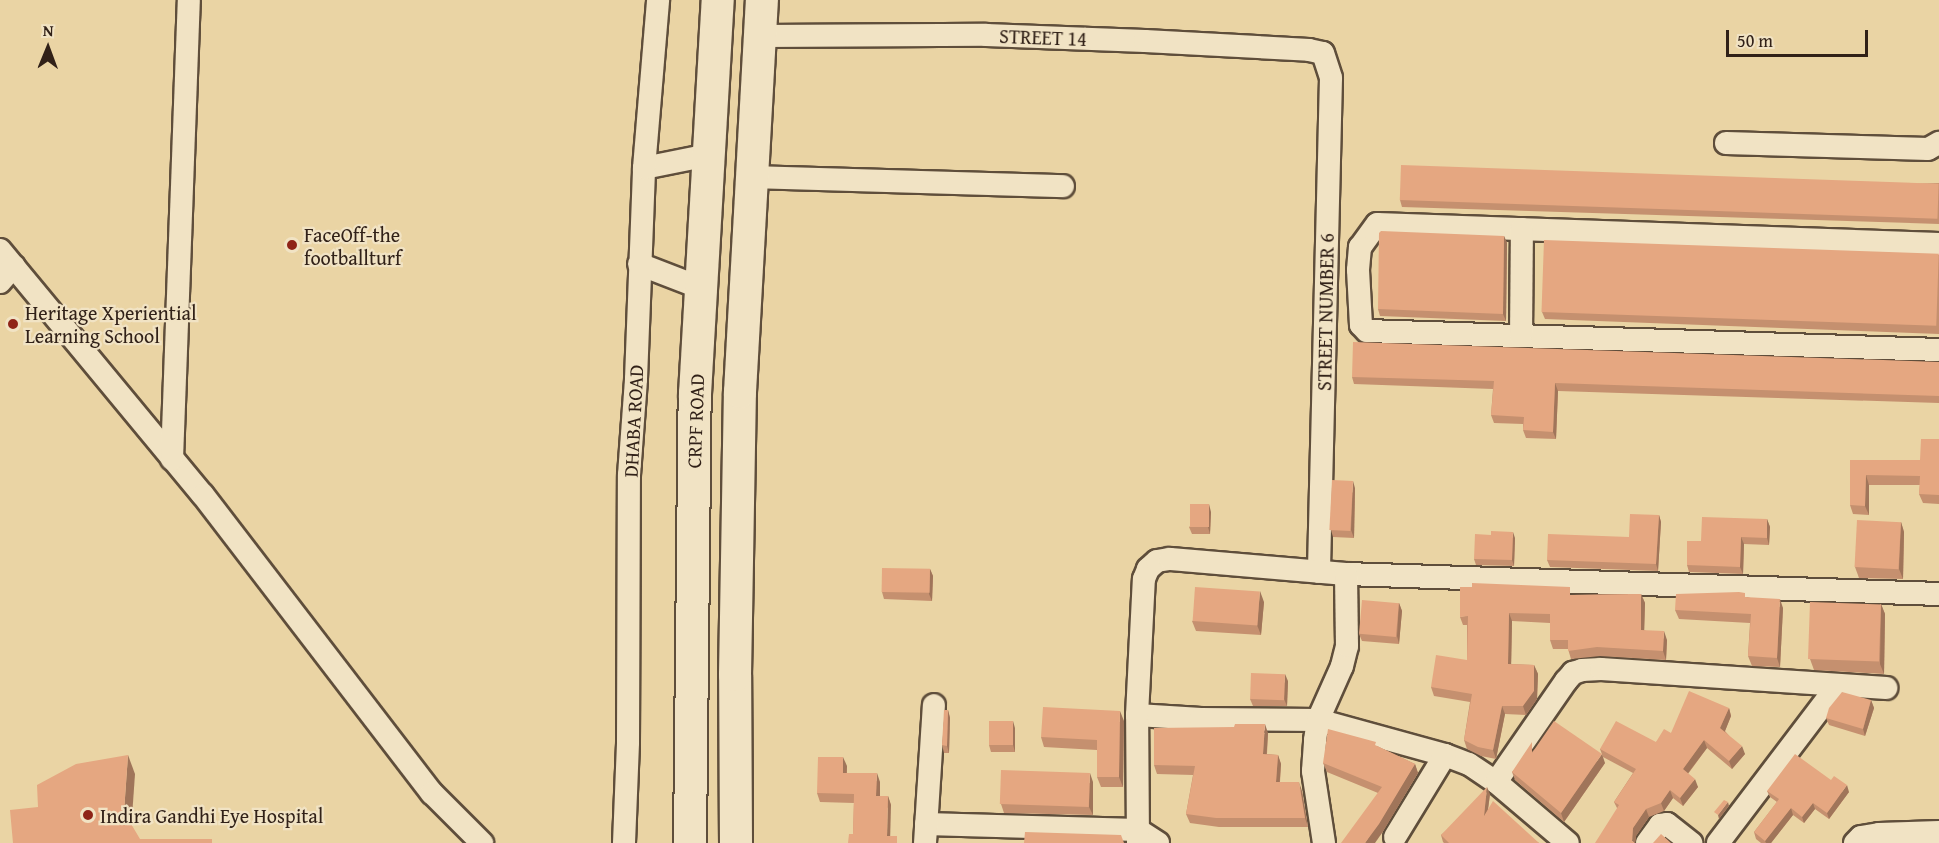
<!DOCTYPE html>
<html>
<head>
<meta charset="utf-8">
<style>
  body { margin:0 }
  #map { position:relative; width:1939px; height:843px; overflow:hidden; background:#ead4a4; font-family:"Gentium Book Plus",serif }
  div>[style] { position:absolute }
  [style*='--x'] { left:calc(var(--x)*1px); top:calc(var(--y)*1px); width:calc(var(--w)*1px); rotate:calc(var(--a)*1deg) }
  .roads { filter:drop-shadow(2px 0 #5f4e3b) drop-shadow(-2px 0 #5f4e3b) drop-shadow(0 2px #5f4e3b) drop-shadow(0 -2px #5f4e3b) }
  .street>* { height:22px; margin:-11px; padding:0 11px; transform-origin:11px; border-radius:11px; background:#f1e3c4 }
  .secondary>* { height:32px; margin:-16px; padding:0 16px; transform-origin:16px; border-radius:16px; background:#f1e3c4 }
  .wall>* { inset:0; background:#c5906f }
  .shaded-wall>* { inset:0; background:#a0755a }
  .building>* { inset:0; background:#e5a781; transform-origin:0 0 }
  .dots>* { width:16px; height:16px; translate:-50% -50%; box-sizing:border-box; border:3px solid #f1e3c4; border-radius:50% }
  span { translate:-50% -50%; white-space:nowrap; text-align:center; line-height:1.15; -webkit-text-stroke:4.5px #f1e3c4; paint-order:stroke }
  .street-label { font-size:20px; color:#312118 }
  .poi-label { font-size:20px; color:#312118 }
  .left { translate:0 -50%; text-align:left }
  .north { position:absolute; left:18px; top:18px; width:60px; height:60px; -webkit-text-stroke:4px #f1e3c4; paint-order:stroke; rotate:1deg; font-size:16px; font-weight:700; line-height:24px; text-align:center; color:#312118 }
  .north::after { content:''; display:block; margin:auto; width:21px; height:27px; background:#312118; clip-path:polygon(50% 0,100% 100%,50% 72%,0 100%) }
  .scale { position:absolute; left:1726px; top:30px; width:142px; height:27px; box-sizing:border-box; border:3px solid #312118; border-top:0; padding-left:8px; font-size:18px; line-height:21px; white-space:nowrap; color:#312118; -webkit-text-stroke:4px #f1e3c4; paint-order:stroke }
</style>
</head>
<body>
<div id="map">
  <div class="roads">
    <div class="street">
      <div style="--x:762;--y:36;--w:224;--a:-0.3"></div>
      <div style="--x:986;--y:35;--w:159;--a:2.2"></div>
      <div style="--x:1145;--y:41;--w:164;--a:3.1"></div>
      <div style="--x:1309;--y:50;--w:14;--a:12"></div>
      <div style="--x:1323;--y:53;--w:26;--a:72"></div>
      <div style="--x:1331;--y:78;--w:494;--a:91.4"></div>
      <div style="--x:1726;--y:143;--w:202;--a:1.7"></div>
      <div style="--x:1928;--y:149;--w:13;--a:-29"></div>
      <div style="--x:644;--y:168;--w:66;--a:-11.3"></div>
      <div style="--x:753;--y:177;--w:310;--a:1.7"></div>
      <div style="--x:1939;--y:244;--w:562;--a:-177.96"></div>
      <div style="--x:1377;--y:224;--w:29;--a:126"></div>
      <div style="--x:1360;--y:247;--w:23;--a:95"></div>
      <div style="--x:1358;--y:270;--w:55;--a:86.9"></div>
      <div style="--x:1361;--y:325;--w:8;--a:45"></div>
      <div style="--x:1367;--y:331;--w:572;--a:1.9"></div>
      <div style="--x:0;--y:250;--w:318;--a:50.4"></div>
      <div style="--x:203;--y:495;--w:376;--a:52.5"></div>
      <div style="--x:432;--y:793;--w:71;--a:45"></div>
      <div style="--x:639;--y:264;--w:66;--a:21.2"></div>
      <div style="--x:0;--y:282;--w:21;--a:-49"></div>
      <div style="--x:1521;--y:336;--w:107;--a:-89.5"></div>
      <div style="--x:172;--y:459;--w:459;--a:-87.9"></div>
      <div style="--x:1137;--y:715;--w:64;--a:3.6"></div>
      <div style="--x:1201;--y:719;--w:117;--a:0.5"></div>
      <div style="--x:1318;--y:720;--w:132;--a:15.4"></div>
      <div style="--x:1445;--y:755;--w:26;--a:21"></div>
      <div style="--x:1469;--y:764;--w:32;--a:34"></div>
      <div style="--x:1496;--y:782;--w:94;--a:40.3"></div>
      <div style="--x:1496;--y:782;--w:123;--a:-55.3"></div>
      <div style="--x:1566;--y:681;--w:11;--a:-49"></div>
      <div style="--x:1573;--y:673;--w:9;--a:-18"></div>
      <div style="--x:1582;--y:670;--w:19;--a:-3"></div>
      <div style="--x:1601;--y:669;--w:286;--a:3.8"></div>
      <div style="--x:926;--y:824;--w:212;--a:1.6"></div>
      <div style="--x:1138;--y:830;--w:24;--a:33"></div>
      <div style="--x:1395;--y:837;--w:96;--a:-58.6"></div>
      <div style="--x:624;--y:843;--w:101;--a:-87.7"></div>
      <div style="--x:628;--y:742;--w:267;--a:-89.8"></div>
      <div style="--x:629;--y:475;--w:96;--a:-85.8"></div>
      <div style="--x:636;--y:379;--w:211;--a:-87.8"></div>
      <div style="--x:644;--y:168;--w:169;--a:-85.2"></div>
      <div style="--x:925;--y:843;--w:138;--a:-86.3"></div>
      <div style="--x:1138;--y:843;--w:128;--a:-90.4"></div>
      <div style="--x:1137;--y:715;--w:136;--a:-87.1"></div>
      <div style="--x:1144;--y:579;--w:11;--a:-68"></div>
      <div style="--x:1148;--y:569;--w:12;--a:-42"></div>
      <div style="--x:1157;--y:561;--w:13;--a:-9"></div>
      <div style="--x:1170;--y:559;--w:177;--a:4.9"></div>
      <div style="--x:1346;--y:574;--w:593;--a:1.93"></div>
      <div style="--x:1324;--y:843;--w:73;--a:-98.7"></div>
      <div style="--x:1313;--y:771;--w:31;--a:-86"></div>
      <div style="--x:1315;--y:740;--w:20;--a:-81"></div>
      <div style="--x:1318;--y:720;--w:59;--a:-66"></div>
      <div style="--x:1342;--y:666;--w:21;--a:-76"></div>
      <div style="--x:1347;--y:646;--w:72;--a:-90.8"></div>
      <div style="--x:1647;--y:843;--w:22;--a:-54"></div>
      <div style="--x:1660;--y:825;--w:7;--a:-8"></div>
      <div style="--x:1667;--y:824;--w:31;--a:38"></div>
      <div style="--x:1718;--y:843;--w:197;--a:-52.8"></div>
      <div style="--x:1855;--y:843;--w:8;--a:-45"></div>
      <div style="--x:1861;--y:837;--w:18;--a:-9"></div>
      <div style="--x:1879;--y:834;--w:60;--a:-1.9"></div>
    </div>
    <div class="secondary">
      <div style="--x:690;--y:843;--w:449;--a:-89.4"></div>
      <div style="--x:695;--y:394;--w:395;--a:-86.7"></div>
      <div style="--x:736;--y:843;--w:168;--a:-90.3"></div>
      <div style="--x:735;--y:675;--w:283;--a:-89"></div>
      <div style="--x:740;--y:392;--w:393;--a:-86.8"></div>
    </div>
  </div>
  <div class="wall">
    <div style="clip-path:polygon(1939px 183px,1939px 224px,1402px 207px,1400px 200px)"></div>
    <div style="clip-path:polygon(1504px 236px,1507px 243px,1506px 321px,1380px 316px,1378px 309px)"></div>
    <div style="clip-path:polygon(1939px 255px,1939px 334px,1545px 319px,1542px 312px)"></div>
    <div style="clip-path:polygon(1939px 362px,1939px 403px,1558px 391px,1556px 439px,1526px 438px,1523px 430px,1523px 424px,1494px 423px,1491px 415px,1493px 389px,1354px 384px,1352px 377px)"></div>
    <div style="clip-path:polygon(1939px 439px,1939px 504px,1923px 503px,1919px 494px,1920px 485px,1869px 485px,1869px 515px,1853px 514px,1850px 505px,1850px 460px,1920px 460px)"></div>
    <div style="clip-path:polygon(1355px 488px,1354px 538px,1333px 537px,1331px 530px)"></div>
    <div style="clip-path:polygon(1211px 512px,1210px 534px,1192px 534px,1189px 527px)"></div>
    <div style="clip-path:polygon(1659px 515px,1661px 522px,1658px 571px,1550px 567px,1547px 560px,1629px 537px)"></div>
    <div style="clip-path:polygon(1767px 519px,1770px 527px,1769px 545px,1744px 544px,1743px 574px,1689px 572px,1687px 565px,1701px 541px)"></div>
    <div style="clip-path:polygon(1901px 522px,1904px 532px,1903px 579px,1859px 578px,1855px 567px)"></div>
    <div style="clip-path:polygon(1491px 535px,1515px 538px,1514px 566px,1476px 565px,1474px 559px)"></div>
    <div style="clip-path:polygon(930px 569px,933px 576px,932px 601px,884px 599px,882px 592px)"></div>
    <div style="clip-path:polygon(1641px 594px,1645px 603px,1644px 630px,1667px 640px,1666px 660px,1600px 656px,1571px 659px,1568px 649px,1553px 649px,1550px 640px,1550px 623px,1512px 621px,1511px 664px,1534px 665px,1538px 674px,1537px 699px,1526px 715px,1505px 714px,1496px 759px,1481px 756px,1467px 749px,1464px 740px,1470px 702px,1434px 696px,1431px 687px,1467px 660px,1467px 625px,1463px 625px,1460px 617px,1573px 595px)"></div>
    <div style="clip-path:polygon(1747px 597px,1783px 608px,1780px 667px,1752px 666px,1748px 656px,1750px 623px,1679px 619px,1675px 610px)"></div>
    <div style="clip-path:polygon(1264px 602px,1261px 635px,1196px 631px,1192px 621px)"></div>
    <div style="clip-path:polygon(1399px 603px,1402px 611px,1399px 644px,1362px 641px,1359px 634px)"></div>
    <div style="clip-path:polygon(1881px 604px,1885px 614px,1884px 674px,1814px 670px,1810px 659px)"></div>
    <div style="clip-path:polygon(1288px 681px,1287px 706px,1253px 706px,1250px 699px)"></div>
    <div style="clip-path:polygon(1871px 700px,1874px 708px,1865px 736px,1829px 725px,1826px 718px)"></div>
    <div style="clip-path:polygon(1729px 708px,1731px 716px,1725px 731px,1745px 754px,1732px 769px,1707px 748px,1688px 774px,1698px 787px,1683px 806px,1673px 798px,1664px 811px,1649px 817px,1636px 836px,1635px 843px,1617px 808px,1614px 802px,1633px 773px,1603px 757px,1600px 749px,1656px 742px,1671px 733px)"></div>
    <div style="clip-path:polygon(948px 710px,950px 718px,949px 753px,944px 753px,942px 745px)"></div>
    <div style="clip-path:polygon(1124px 721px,1123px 787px,1101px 787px,1097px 777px,1097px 750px,1044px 747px,1041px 737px)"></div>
    <div style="clip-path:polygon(1015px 728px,1015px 752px,991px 752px,989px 745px)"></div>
    <div style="clip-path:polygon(1268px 733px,1267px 754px,1278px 755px,1281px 764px,1280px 782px,1302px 791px,1308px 827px,1219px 827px,1190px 823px,1186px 814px,1193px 775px,1157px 774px,1154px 765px)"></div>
    <div style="clip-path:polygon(1377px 746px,1415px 764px,1418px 773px,1382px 833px,1378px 793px,1327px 772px,1323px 763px)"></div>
    <div style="clip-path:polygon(1535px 749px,1605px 763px,1564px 822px,1515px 780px,1512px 772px)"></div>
    <div style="clip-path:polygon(847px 766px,847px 773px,880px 782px,880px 796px,888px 796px,891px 805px,853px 834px,854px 803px,820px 802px,817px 793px)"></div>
    <div style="clip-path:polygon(1093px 782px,1093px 815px,1004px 813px,1001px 804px)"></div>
    <div style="clip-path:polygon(1767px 791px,1849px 792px,1829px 819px,1815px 809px,1804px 823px,1793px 815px,1771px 843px,1761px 843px,1756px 839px,1754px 832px,1777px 802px,1770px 797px)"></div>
    <div style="clip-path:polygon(1490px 794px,1488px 810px,1539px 843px,1444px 843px,1443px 842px,1441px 835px)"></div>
  </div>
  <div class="shaded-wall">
    <div style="clip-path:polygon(1504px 236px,1507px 243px,1506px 321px,1503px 314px)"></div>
    <div style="clip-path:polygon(1555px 383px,1558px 391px,1556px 439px,1553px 432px)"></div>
    <div style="clip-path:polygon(1866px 475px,1869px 485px,1869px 515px,1865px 506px)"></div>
    <div style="clip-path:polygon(1353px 481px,1355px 488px,1354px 538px,1351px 530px)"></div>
    <div style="clip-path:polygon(1209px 504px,1211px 512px,1210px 534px,1208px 527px)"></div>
    <div style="clip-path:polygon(1659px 515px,1661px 522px,1658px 571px,1656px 564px)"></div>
    <div style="clip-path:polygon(1767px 519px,1770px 527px,1769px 545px,1767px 538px)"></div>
    <div style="clip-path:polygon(1901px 522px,1904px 532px,1903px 579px,1899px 569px)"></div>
    <div style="clip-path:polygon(1513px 532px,1515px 538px,1514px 566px,1512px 560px)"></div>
    <div style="clip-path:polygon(1741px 537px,1744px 544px,1743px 574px,1740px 567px)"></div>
    <div style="clip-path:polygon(930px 569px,933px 576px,932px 601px,929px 594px)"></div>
    <div style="clip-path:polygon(1260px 591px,1264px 602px,1261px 635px,1257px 625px)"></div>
    <div style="clip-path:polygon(1641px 594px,1645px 603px,1644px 638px,1641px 630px)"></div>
    <div style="clip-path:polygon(1780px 599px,1783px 608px,1780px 667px,1777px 658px)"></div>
    <div style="clip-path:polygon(1399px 603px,1402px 611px,1399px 644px,1397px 636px)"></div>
    <div style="clip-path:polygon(1881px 604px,1885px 614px,1884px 674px,1880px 664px)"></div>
    <div style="clip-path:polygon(1509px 613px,1512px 621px,1511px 673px,1508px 664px)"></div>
    <div style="clip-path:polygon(1664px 631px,1667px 640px,1666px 660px,1663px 651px)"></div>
    <div style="clip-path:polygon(1534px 665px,1538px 674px,1537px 699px,1526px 715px,1523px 706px)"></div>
    <div style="clip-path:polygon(1285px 674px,1288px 681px,1287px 706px,1284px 699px)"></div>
    <div style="clip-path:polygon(1871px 700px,1874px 708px,1865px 736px,1863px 729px)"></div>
    <div style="clip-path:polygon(1502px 706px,1505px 714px,1496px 759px,1493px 750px)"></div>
    <div style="clip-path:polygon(1729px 708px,1731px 716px,1723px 736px,1720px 728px)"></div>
    <div style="clip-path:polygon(948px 710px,950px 718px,949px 753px,947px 746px)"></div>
    <div style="clip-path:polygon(1120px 711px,1124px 721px,1123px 787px,1119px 777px)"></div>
    <div style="clip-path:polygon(1013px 721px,1015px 728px,1015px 752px,1013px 745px)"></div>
    <div style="clip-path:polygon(1265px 724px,1268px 733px,1266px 763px,1263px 754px)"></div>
    <div style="clip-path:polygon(1704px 740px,1707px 748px,1685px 777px,1683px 769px)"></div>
    <div style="clip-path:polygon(1742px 746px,1745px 754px,1732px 769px,1729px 761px)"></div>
    <div style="clip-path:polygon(1602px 754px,1605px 763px,1564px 822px,1561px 813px)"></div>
    <div style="clip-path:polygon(128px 755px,135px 774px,131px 831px,124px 812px)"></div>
    <div style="clip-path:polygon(1278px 755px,1281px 764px,1279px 791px,1276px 782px)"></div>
    <div style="clip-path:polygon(843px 757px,847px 766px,846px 782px,843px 773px)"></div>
    <div style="clip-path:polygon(1415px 764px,1418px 773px,1382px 833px,1375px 843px,1365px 843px)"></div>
    <div style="clip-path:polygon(877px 773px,880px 782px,880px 805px,876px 796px)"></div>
    <div style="clip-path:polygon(1090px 773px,1093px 782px,1093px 815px,1089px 807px)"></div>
    <div style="clip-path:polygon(1695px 779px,1698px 787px,1683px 806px,1680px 798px)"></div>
    <div style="clip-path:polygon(1299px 782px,1302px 791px,1308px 827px,1305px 818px)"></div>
    <div style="clip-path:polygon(1847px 785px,1849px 792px,1829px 819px,1827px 813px)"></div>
    <div style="clip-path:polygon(1487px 787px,1490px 794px,1486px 823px,1484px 816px)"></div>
    <div style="clip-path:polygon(1670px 790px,1673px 798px,1664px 811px,1661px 803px)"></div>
    <div style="clip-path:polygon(888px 796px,891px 805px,890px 843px,887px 836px)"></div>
    <div style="clip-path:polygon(1728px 802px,1729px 806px,1719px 819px,1718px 815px)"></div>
    <div style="clip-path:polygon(1813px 803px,1815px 809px,1804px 823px,1802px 817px)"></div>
    <div style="clip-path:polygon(1791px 808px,1793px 815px,1771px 843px,1766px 843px,1765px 841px)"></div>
    <div style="clip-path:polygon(1646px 809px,1649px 817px,1636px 836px,1635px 843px,1632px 841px,1633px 828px)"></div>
  </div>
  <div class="building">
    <div style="left:1401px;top:165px;width:538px;height:35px;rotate:2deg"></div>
    <div style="clip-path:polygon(1381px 231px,1504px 236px,1503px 314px,1378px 309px,1379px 233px)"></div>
    <div style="left:1544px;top:240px;width:395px;height:72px;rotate:2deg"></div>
    <div style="clip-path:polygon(1353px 342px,1939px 362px,1939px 396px,1555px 383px,1553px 432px,1523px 430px,1524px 417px,1491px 415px,1494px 381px,1352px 377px)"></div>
    <div style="clip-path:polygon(1921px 439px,1939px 439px,1939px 495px,1919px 494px,1920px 476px,1866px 475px,1865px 506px,1850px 505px,1850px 460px,1920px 460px)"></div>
    <div style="left:1332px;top:480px;width:21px;height:50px;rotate:3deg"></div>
    <div style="left:1190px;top:504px;width:19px;height:23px"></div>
    <div style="clip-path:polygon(1630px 514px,1659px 515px,1656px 564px,1547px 560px,1548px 534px,1629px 537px)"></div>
    <div style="clip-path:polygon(1702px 517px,1767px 519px,1767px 538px,1741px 537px,1740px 567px,1687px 565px,1687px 541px,1701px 541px)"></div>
    <div style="left:1857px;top:520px;width:44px;height:47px;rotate:3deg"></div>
    <div style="clip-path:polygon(1491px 531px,1513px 532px,1512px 560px,1474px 559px,1475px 534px,1491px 535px)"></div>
    <div style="left:882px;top:568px;width:48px;height:24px;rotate:1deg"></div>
    <div style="clip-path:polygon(1472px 583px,1570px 587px,1570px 595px,1641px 594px,1641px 630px,1664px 631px,1663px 651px,1597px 647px,1568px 651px,1568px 640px,1550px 640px,1550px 614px,1509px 613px,1508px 664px,1534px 665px,1534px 691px,1523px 706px,1502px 706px,1493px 750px,1478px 747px,1464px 740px,1472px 694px,1431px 687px,1436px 655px,1467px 660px,1468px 616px,1460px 617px,1460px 587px,1472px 587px)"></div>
    <div style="left:1195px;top:587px;width:65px;height:34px;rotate:4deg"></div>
    <div style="clip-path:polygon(1739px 592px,1745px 593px,1745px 597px,1780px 599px,1777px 658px,1748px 656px,1751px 614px,1675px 610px,1676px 594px)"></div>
    <div style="left:1362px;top:600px;width:37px;height:34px;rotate:5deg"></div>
    <div style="left:1810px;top:602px;width:71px;height:57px;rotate:2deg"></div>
    <div style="left:1251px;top:673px;width:34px;height:26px;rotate:2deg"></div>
    <div style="clip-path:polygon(1689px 691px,1729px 708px,1720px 728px,1742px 746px,1729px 761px,1704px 740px,1683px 769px,1695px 779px,1680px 798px,1670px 790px,1661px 803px,1646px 809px,1633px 828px,1632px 841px,1635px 843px,1595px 843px,1619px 805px,1614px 802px,1636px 769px,1600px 749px,1616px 721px,1656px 742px,1664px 729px,1671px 733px)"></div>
    <div style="clip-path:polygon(1842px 692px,1871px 700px,1863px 729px,1826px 718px,1829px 708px)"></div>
    <div style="clip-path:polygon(1043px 707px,1120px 711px,1119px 777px,1097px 777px,1097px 740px,1041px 737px)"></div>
    <div style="clip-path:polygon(944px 710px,948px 710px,947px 746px,942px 745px)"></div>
    <div style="left:989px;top:721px;width:24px;height:24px"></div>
    <div style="clip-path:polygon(1554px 721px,1602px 754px,1561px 813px,1512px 772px,1532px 742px,1532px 753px)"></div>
    <div style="clip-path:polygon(1235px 724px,1265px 724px,1263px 754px,1278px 755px,1276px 782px,1299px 782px,1305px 818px,1216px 818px,1186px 814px,1195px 766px,1154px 765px,1154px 728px,1234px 727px)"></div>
    <div style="clip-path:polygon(1328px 729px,1376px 742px,1375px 745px,1415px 764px,1379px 824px,1365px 843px,1341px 843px,1382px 787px,1323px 763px)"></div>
    <div style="clip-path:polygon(1795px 754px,1831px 780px,1834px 776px,1847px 785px,1827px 813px,1813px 803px,1802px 817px,1791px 808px,1765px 841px,1754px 832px,1779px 799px,1767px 791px)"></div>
    <div style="clip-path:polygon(128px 755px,124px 812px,140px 839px,212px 839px,212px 843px,13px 843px,10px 810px,38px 807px,37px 785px,76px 764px)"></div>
    <div style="clip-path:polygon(818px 757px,843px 757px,843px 773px,877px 773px,876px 796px,888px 796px,887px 836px,897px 836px,897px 843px,848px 843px,849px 834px,853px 834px,854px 794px,817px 793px)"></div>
    <div style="left:1001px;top:770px;width:89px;height:34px;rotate:2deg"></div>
    <div style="clip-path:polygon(1487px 787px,1484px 816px,1493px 801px,1539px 843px,1449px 843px,1441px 835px)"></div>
    <div style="clip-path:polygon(1724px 800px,1728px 802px,1718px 815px,1714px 812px)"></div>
    <div style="clip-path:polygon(1025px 832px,1121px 835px,1124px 843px,1024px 843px)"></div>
    <div style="clip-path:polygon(1661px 834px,1671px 843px,1653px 843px)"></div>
  </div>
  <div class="dots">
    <div style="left:292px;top:245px;background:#8f2418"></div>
    <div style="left:13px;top:324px;background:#8f2418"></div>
    <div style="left:88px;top:815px;background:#8f2418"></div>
  </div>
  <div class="street-label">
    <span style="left:1043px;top:37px;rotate:2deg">STREET 14</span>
    <span style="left:1325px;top:312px;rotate:-89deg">STREET NUMBER 6</span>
    <span style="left:633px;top:421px;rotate:-87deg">DHABA ROAD</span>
    <span style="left:695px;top:421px;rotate:-88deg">CRPF ROAD</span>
  </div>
  <div class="poi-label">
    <span class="left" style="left:304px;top:246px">FaceOff-the<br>footballturf</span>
    <span class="left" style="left:25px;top:324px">Heritage Xperiential<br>Learning School</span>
    <span class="left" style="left:100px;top:815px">Indira Gandhi Eye Hospital</span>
  </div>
  <div class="north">N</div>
  <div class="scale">50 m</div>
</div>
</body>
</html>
